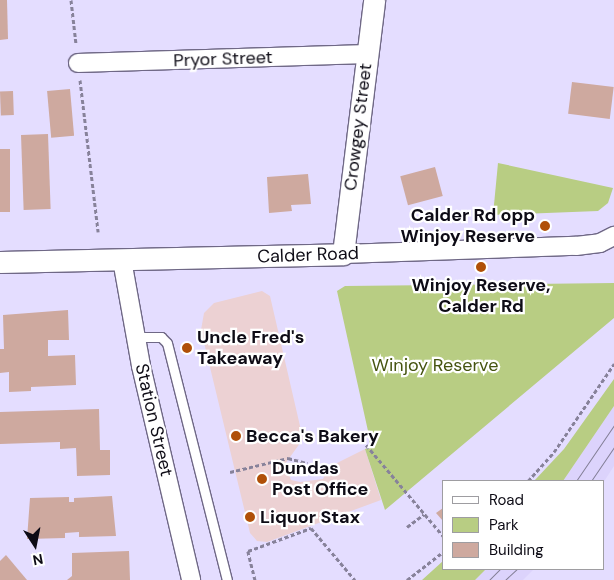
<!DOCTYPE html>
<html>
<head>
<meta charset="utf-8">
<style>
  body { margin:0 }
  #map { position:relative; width:614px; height:580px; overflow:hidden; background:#e4ddff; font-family:"DM Sans",sans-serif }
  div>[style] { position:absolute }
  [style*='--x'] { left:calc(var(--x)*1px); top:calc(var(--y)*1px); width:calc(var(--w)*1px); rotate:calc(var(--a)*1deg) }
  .commercial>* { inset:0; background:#ecd1d3 }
  .built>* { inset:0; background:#dcd3fc }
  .green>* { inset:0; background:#b8cd83 }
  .building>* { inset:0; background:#cea99f; transform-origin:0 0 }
  .path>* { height:3px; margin-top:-1.5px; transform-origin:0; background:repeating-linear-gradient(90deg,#87829a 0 4px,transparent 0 6.5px) }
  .roads { filter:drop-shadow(1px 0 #6f6886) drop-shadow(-1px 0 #6f6886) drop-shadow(0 1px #6f6886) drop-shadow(0 -1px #6f6886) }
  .service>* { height:9px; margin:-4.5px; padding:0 4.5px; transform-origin:4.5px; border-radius:4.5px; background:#fff }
  .minor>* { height:18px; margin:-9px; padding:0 9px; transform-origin:9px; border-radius:9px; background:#fff }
  .tertiary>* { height:21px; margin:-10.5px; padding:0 10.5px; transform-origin:10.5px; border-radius:10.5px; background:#fff }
  .tram>* { height:1px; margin:-0.5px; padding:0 0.5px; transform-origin:0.5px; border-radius:0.5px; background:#827e95 }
  .dots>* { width:14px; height:14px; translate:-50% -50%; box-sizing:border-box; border:2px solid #fff; border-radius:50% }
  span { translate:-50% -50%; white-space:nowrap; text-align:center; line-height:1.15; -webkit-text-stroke:4.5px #fff; paint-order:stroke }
  .street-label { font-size:18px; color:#0d0b15 }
  .poi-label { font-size:18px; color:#0d0b15; font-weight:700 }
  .right { translate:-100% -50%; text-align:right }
  .left { translate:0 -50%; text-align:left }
  .park-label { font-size:18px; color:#455410 }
  .legend { position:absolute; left:442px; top:480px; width:162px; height:90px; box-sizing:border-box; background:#fff; border:1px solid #9e9da1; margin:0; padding:6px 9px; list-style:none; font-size:15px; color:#0d0b15 }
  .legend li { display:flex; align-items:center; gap:10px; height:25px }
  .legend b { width:25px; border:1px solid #9e9da1 }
  .north { position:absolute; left:10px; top:520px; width:50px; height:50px; -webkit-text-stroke:4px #fff; paint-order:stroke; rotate:169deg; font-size:14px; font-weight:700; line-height:20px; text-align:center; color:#0d0b15 }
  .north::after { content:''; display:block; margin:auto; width:18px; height:22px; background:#0d0b15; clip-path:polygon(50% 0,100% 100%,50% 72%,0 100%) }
</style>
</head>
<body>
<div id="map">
  <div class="commercial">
    <div style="clip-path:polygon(262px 291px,270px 296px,303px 439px,285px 464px,291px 480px,300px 482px,323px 479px,329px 467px,365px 449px,381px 500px,267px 542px,257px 541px,250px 533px,201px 330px,204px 313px,214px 303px)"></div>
  </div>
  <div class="built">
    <div style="clip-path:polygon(614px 406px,614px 466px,603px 483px,563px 481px)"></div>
    <div style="clip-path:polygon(486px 569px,534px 569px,523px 580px,475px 580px)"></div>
  </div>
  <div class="green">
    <div style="clip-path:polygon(498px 163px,613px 188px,608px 203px,598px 211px,493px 215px)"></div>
    <div style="clip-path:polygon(614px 283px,614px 318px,385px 510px,365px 449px,370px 447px,368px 431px,337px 291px,345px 286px)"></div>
    <div style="clip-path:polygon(614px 379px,614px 406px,563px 481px,534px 481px,564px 449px)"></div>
    <div style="clip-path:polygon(443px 561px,443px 569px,486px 569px,475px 580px,422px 580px)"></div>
  </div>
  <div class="building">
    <div style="clip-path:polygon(0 0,7px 0,8px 39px,0 40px)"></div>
    <div style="left:572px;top:82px;width:42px;height:32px;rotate:7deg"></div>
    <div style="left:70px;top:89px;width:47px;height:23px;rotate:85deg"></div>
    <div style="left:13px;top:91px;width:24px;height:13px;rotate:88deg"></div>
    <div style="left:48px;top:134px;width:75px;height:27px;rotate:88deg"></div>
    <div style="left:0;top:149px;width:10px;height:63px"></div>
    <div style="left:435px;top:167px;width:30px;height:36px;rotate:75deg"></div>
    <div style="clip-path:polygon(308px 174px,311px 204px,291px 205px,292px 211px,269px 213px,267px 177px)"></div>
    <div style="clip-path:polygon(68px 310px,69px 340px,48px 340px,48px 356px,75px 355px,76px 385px,31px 387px,31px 391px,9px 392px,9px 372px,0 373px,0 349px,4px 349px,3px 315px)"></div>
    <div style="clip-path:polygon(99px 409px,100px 450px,110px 450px,110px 475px,77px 476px,76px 448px,60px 449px,60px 442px,0 444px,0 412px)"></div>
    <div style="clip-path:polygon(112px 496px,116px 536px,79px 537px,79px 532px,65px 533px,65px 538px,27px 539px,30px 498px,69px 497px,69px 502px,74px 502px,74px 498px)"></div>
    <div style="clip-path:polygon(443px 508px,443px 521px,436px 513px)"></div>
    <div style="clip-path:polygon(129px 551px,130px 580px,67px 580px,72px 576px,72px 553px)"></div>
    <div style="clip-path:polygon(6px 555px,27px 580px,0 580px,0 561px)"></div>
  </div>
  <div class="path">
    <div style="--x:71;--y:0;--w:44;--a:83.5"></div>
    <div style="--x:80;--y:80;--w:153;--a:83.2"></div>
    <div style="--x:362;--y:440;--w:126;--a:49.8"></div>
    <div style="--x:230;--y:472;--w:60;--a:-13.6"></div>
    <div style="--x:288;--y:458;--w:20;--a:15"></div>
    <div style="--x:528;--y:481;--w:39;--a:-48"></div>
    <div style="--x:554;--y:452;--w:107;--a:-55.7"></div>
    <div style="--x:407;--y:527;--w:21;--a:-37"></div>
    <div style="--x:255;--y:580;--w:30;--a:-104"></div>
    <div style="--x:248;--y:551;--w:67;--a:-20.1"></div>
    <div style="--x:311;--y:528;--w:68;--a:49.8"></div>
    <div style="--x:407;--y:580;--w:46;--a:-37.9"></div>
  </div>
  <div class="roads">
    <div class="service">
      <div style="--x:135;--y:337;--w:26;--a:0"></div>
      <div style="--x:161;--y:337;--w:8;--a:45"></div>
      <div style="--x:167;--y:343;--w:244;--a:75.8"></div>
    </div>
    <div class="minor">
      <div style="--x:78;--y:63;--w:289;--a:-1.8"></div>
      <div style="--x:343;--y:254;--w:233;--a:-2"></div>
      <div style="--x:576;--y:246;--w:24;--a:-7"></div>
      <div style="--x:600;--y:243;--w:16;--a:-27"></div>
      <div style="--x:122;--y:260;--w:108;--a:79.8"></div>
      <div style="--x:141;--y:366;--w:220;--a:76.8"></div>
    </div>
    <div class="tertiary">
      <div style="--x:0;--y:262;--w:343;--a:-1.3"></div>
      <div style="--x:343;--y:254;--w:256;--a:-83"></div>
    </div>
  </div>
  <div class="tram">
    <div style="--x:576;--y:481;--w:68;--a:-55.8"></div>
    <div style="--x:591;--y:481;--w:41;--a:-55.9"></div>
    <div style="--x:489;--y:580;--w:16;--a:-45"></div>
    <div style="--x:505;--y:580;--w:16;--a:-43"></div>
  </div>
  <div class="dots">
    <div style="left:545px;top:226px;background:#b05008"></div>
    <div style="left:481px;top:267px;background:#b05008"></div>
    <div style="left:187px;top:348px;background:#b05008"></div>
    <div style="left:236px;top:436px;background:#b05008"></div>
    <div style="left:262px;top:479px;background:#b05008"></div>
    <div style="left:250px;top:517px;background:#b05008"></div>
  </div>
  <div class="street-label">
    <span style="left:223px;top:59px;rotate:-2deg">Pryor Street</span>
    <span style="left:358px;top:127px;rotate:-83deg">Crowgey Street</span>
    <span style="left:308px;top:255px;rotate:-2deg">Calder Road</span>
    <span style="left:154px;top:420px;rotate:77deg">Station Street</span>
  </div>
  <div class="poi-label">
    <span class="right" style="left:535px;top:226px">Calder Rd opp<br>Winjoy Reserve</span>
    <span style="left:481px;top:296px">Winjoy Reserve,<br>Calder Rd</span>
    <span class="left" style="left:197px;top:348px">Uncle Fred's<br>Takeaway</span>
    <span class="left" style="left:246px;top:436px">Becca's Bakery</span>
    <span class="left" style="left:272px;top:479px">Dundas<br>Post Office</span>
    <span class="left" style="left:260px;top:517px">Liquor Stax</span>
  </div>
  <div class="park-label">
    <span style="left:435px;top:365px">Winjoy Reserve</span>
  </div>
  <ul class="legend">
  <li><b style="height:6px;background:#fff"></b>Road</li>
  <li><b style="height:14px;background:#b8cd83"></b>Park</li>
  <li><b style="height:14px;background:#cea99f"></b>Building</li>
  </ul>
  <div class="north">N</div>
</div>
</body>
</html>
